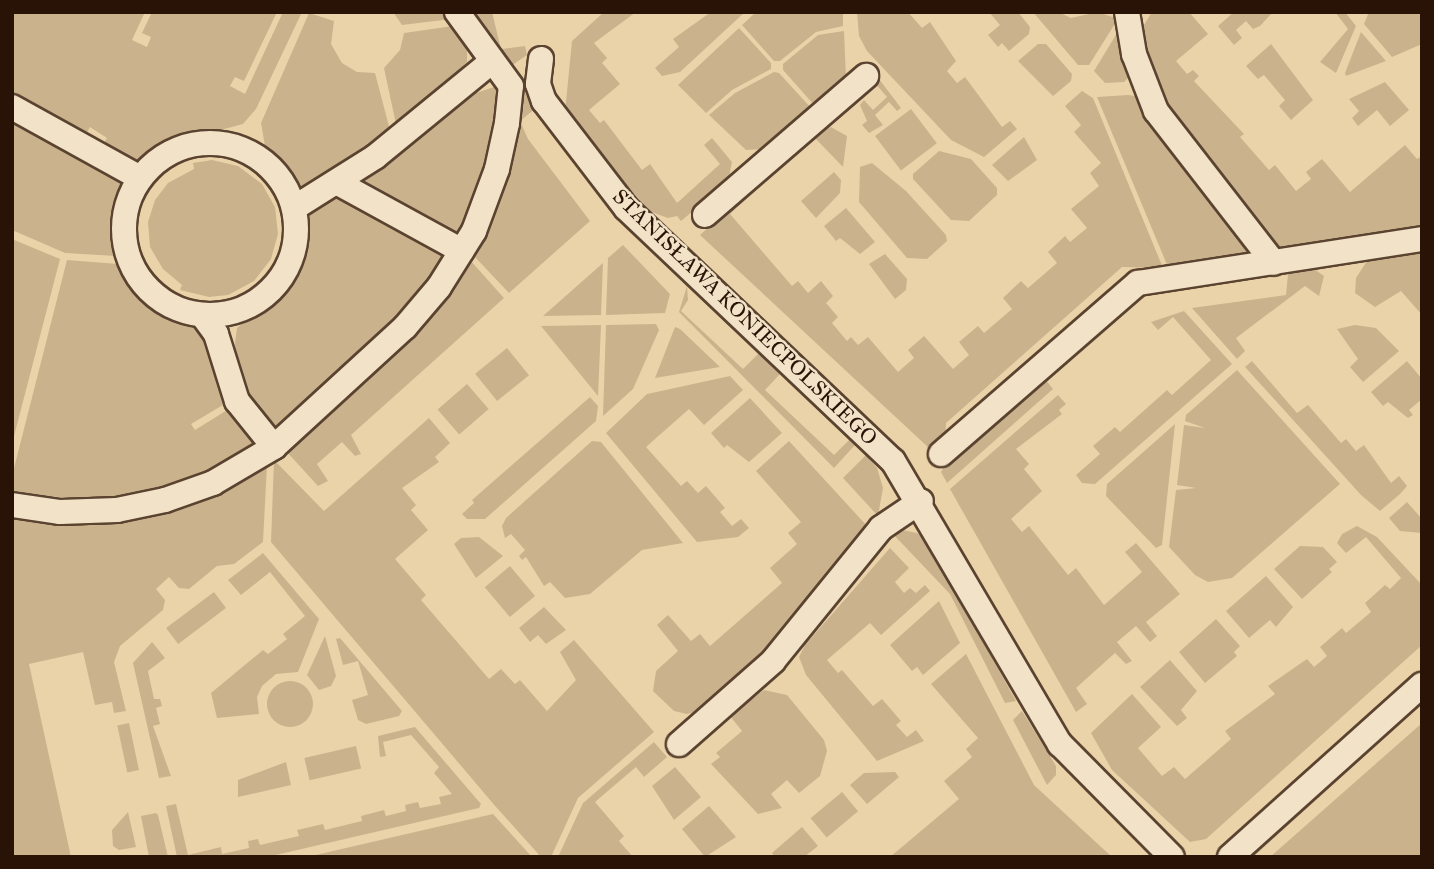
<!DOCTYPE html>
<html>
<head>
<meta charset="utf-8">
<style>
  body { margin:0 }
  #map { position:relative; width:1434px; height:869px; overflow:hidden; background:#ebd3a9; font-family:"IM FELL Great Primer",serif }
  div>[style] { position:absolute }
  [style*='--x'] { left:calc(var(--x)*1px); top:calc(var(--y)*1px); width:calc(var(--w)*1px); rotate:calc(var(--a)*1deg) }
  .green>* { inset:0; background:#cab28d; transform-origin:0 0 }
  .round { border-radius:50% }
  .roads { filter:drop-shadow(2px 0 #5a4330) drop-shadow(-2px 0 #5a4330) drop-shadow(0 2px #5a4330) drop-shadow(0 -2px #5a4330) }
  .street>* { height:24px; margin:-12px; padding:0 12px; transform-origin:12px; border-radius:12px; background:#f2e2c7 }
  .street>.ring { margin:-12px; padding:0; box-sizing:content-box; background:none; border:24px solid #f2e2c7; border-radius:50% }
  span { translate:-50% -50%; white-space:nowrap; text-align:center; line-height:1.15; -webkit-text-stroke:5px #f2e2c7; paint-order:stroke }
  .street-label { font-size:21px; color:#291307 }
  .frame { position:absolute; inset:0; border:14px solid #291307; pointer-events:none }
</style>
</head>
<body>
<div id="map">
  <div class="green">
    <div style="clip-path:polygon(12px 12px,145px 12px,132px 40px,147px 47px,151px 37px,142px 33px,152px 12px,277px 12px,244px 81px,235px 77px,230px 86px,245px 94px,283px 12px,302px 12px,256px 109px,243px 124px,176px 142px,148px 160px,126px 160px,102px 146px,107px 138px,90px 127px,85px 136px,12px 99px)"></div>
    <div style="clip-path:polygon(393px 12px,448px 12px,452px 19px,402px 25px)"></div>
    <div style="clip-path:polygon(465px 12px,492px 12px,501px 49px,525px 46px,527px 55px,511px 66px)"></div>
    <div style="clip-path:polygon(604px 12px,636px 12px,594px 43px,607px 58px,602px 63px,620px 84px,589px 110px,600px 123px,604px 120px,642px 170px,650px 164px,677px 203px,720px 164px,704px 145px,712px 138px,732px 162px,728px 182px,681px 221px,677px 216px,668px 218px,635px 206px,565px 112px,572px 41px)"></div>
    <div style="clip-path:polygon(711px 12px,745px 12px,680px 72px,662px 76px,655px 68px,679px 47px,673px 39px)"></div>
    <div style="clip-path:polygon(756px 12px,843px 12px,843px 26px,816px 32px,780px 61px,774px 61px,742px 25px)"></div>
    <div style="clip-path:polygon(857px 12px,908px 12px,922px 28px,930px 22px,956px 61px,947px 71px,957px 83px,965px 77px,1002px 127px,1010px 121px,1017px 129px,984px 157px,951px 140px,867px 51px,859px 36px)"></div>
    <div style="clip-path:polygon(989px 12px,1018px 12px,1030px 27px,1029px 34px,1009px 51px,1002px 43px,998px 47px,988px 35px,1000px 25px)"></div>
    <div style="clip-path:polygon(1033px 12px,1058px 12px,1071px 18px,1098px 12px,1118px 19px,1089px 65px,1078px 65px)"></div>
    <div style="clip-path:polygon(1152px 12px,1189px 12px,1208px 34px,1176px 61px,1187px 74px,1193px 70px,1199px 76px,1194px 81px,1244px 134px,1240px 137px,1269px 170px,1275px 165px,1296px 191px,1311px 179px,1306px 172px,1322px 159px,1350px 192px,1405px 145px,1417px 159px,1422px 156px,1422px 228px,1280px 252px,1150px 85px,1141px 30px)"></div>
    <div style="clip-path:polygon(1234px 12px,1273px 12px,1260px 26px,1253px 29px,1246px 21px,1236px 30px,1242px 38px,1234px 45px,1218px 26px)"></div>
    <div style="clip-path:polygon(1335px 12px,1345px 12px,1356px 26px,1336px 73px,1320px 62px,1348px 29px)"></div>
    <div style="clip-path:polygon(1369px 12px,1422px 12px,1422px 44px,1392px 57px,1364px 24px)"></div>
    <div style="clip-path:polygon(309px 13px,334px 21px,331px 44px,342px 63px,357px 72px,375px 73px,391px 134px,300px 193px,266px 152px,261px 123px)"></div>
    <div style="clip-path:polygon(453px 26px,467px 49px,467px 62px,397px 129px,384px 68px,400px 50px,404px 33px)"></div>
    <div style="clip-path:polygon(739px 28px,771px 63px,771px 69px,732px 90px,706px 113px,678px 85px)"></div>
    <div style="clip-path:polygon(844px 31px,846px 79px,815px 106px,783px 70px,783px 64px,818px 35px)"></div>
    <div style="clip-path:polygon(1361px 32px,1386px 61px,1346px 76px,1345px 73px)"></div>
    <div style="clip-path:polygon(1117px 33px,1123px 34px,1134px 72px,1124px 82px,1105px 83px,1094px 71px)"></div>
    <div style="clip-path:polygon(1038px 44px,1046px 44px,1072px 74px,1071px 81px,1053px 96px,1018px 61px)"></div>
    <div style="clip-path:polygon(1271px 44px,1313px 100px,1291px 120px,1279px 106px,1285px 100px,1264px 75px,1258px 79px,1246px 66px)"></div>
    <div style="clip-path:polygon(774px 72px,779px 73px,812px 109px,766px 149px,746px 150px,709px 115px,735px 93px)"></div>
    <div style="clip-path:polygon(879px 79px,901px 108px,897px 111px,889px 102px,875px 115px,883px 125px,869px 133px,862px 125px,867px 121px,860px 105px,864px 100px,873px 110px,887px 97px,874px 82px)"></div>
    <div style="clip-path:polygon(1385px 82px,1409px 110px,1390px 126px,1377px 110px,1358px 126px,1352px 118px,1359px 111px,1349px 99px)"></div>
    <div style="clip-path:polygon(500px 85px,486px 168px,455px 242px,354px 181px,455px 100px)"></div>
    <div style="clip-path:polygon(523px 90px,536px 108px,520px 121px,528px 139px,590px 221px,509px 293px,473px 255px)"></div>
    <div style="clip-path:polygon(1082px 91px,1093px 98px,1163px 268px,1122px 267px,946px 423px,945px 440px,930px 449px,700px 235px,758px 182px,766px 181px,730px 214px,792px 286px,798px 281px,808px 293px,821px 281px,833px 296px,826px 303px,838px 317px,832px 323px,847px 341px,851px 337px,858px 345px,868px 337px,898px 372px,914px 358px,908px 350px,924px 336px,953px 369px,969px 355px,959px 342px,978px 326px,984px 333px,1012px 309px,1003px 298px,1021px 281px,1028px 288px,1057px 263px,1048px 252px,1065px 236px,1070px 242px,1087px 228px,1071px 209px,1099px 186px,1090px 173px,1101px 163px,1074px 132px,1081px 125px,1065px 106px)"></div>
    <div style="clip-path:polygon(1128px 95px,1142px 97px,1258px 256px,1168px 267px,1097px 97px)"></div>
    <div style="left:911px;top:109px;width:43px;height:45px;rotate:53deg"></div>
    <div style="clip-path:polygon(12px 116px,126px 182px,116px 220px,116px 256px,65px 253px,12px 230px)"></div>
    <div style="clip-path:polygon(831px 127px,847px 136px,843px 167px,812px 135px)"></div>
    <div style="clip-path:polygon(1024px 137px,1037px 160px,1008px 181px,992px 165px)"></div>
    <div style="clip-path:polygon(939px 151px,971px 159px,997px 188px,997px 195px,969px 221px,951px 220px,913px 179px,913px 174px)"></div>
    <div style="clip-path:polygon(212px 160px,238px 166px,262px 184px,275px 207px,278px 234px,271px 259px,254px 281px,228px 295px,209px 297px,180px 290px,182px 285px,163px 269px,150px 247px,148px 222px,155px 200px,168px 183px,194px 169px,193px 163px)"></div>
    <div style="clip-path:polygon(872px 163px,906px 191px,946px 235px,947px 241px,927px 259px,907px 258px,859px 202px,860px 167px)"></div>
    <div style="clip-path:polygon(834px 172px,841px 180px,840px 193px,816px 218px,801px 201px)"></div>
    <div style="clip-path:polygon(339px 196px,451px 249px,405px 313px,273px 433px,250px 407px,233px 358px,237px 328px,277px 295px,292px 275px,302px 248px,304px 216px)"></div>
    <div style="clip-path:polygon(846px 208px,875px 242px,860px 254px,840px 238px,836px 241px,824px 226px)"></div>
    <div style="clip-path:polygon(12px 239px,60px 259px,12px 444px)"></div>
    <div style="clip-path:polygon(623px 245px,670px 294px,665px 313px,606px 315px,608px 258px)"></div>
    <div style="clip-path:polygon(1422px 248px,1422px 315px,1401px 291px,1375px 307px,1355px 293px,1356px 278px,1367px 261px)"></div>
    <div style="clip-path:polygon(885px 254px,907px 279px,906px 290px,895px 299px,869px 264px)"></div>
    <div style="clip-path:polygon(67px 260px,118px 264px,155px 305px,201px 325px,228px 402px,191px 424px,195px 430px,232px 407px,261px 443px,181px 484px,106px 500px,12px 494px,12px 476px)"></div>
    <div style="clip-path:polygon(470px 260px,504px 298px,351px 435px,361px 454px,355px 456px,342px 442px,317px 464px,328px 481px,318px 486px,286px 451px)"></div>
    <div style="clip-path:polygon(603px 263px,601px 315px,543px 316px)"></div>
    <div style="clip-path:polygon(1314px 269px,1324px 276px,1319px 296px,1305px 286px,1236px 338px,1245px 351px,1237px 359px,1192px 308px,1286px 295px,1288px 274px)"></div>
    <div style="clip-path:polygon(687px 286px,688px 300px,681px 311px,743px 369px,759px 353px,780px 374px,765px 390px,834px 455px,850px 439px,855px 445px,834px 468px,679px 312px)"></div>
    <div style="clip-path:polygon(1184px 311px,1232px 364px,1095px 484px,1082px 483px,1076px 475px,1100px 454px,1093px 446px,1115px 427px,1120px 432px,1167px 390px,1172px 395px,1211px 360px,1173px 317px,1158px 330px,1151px 322px)"></div>
    <div style="clip-path:polygon(656px 324px,659px 330px,633px 389px,603px 416px,606px 325px)"></div>
    <div style="clip-path:polygon(601px 325px,598px 396px,541px 326px)"></div>
    <div style="clip-path:polygon(1355px 325px,1376px 328px,1399px 351px,1363px 382px,1350px 367px,1358px 359px,1337px 329px)"></div>
    <div style="clip-path:polygon(675px 327px,680px 329px,720px 367px,655px 378px)"></div>
    <div style="left:507px;top:348px;width:35px;height:41px;rotate:51deg"></div>
    <div style="clip-path:polygon(1252px 361px,1297px 413px,1308px 405px,1341px 443px,1346px 439px,1356px 451px,1364px 445px,1391px 483px,1399px 476px,1407px 486px,1400px 494px,1380px 511px,1361px 495px,1245px 367px)"></div>
    <div style="clip-path:polygon(1407px 361px,1422px 379px,1422px 399px,1409px 410px,1413px 415px,1408px 418px,1388px 402px,1383px 406px,1371px 392px)"></div>
    <div style="clip-path:polygon(1237px 370px,1340px 484px,1232px 578px,1208px 582px,1195px 575px,1169px 547px,1176px 490px,1196px 488px,1177px 485px,1184px 425px,1205px 428px,1185px 421px,1186px 415px)"></div>
    <div style="clip-path:polygon(730px 376px,743px 390px,704px 425px,689px 409px,646px 447px,681px 486px,687px 481px,698px 493px,706px 486px,725px 508px,720px 512px,732px 526px,741px 519px,749px 528px,738px 537px,697px 542px,606px 433px,647px 394px)"></div>
    <div style="clip-path:polygon(1044px 378px,1053px 389px,947px 483px,941px 472px,944px 467px)"></div>
    <div style="left:467px;top:384px;width:33px;height:39px;rotate:49deg"></div>
    <div style="clip-path:polygon(1058px 395px,1066px 404px,1059px 410px,1062px 414px,1016px 449px,1029px 464px,1024px 469px,1042px 491px,1011px 519px,1022px 532px,1029px 526px,1068px 575px,1076px 568px,1104px 605px,1142px 572px,1125px 552px,1136px 543px,1180px 594px,1146px 622px,1157px 636px,1150px 642px,1136px 626px,1117px 642px,1132px 661px,1126px 664px,1115px 653px,1076px 688px,1087px 704px,1076px 712px,950px 489px)"></div>
    <div style="clip-path:polygon(590px 397px,598px 406px,596px 421px,485px 519px,467px 519px,462px 514px,474px 503px,472px 500px)"></div>
    <div style="clip-path:polygon(750px 398px,782px 433px,749px 462px,727px 445px,724px 448px,711px 433px)"></div>
    <div style="clip-path:polygon(429px 418px,450px 443px,435px 457px,439px 462px,402px 488px,416px 505px,411px 510px,428px 530px,395px 559px,426px 595px,421px 600px,489px 679px,501px 669px,515px 684px,520px 680px,547px 711px,576px 680px,560px 652px,574px 640px,654px 732px,578px 798px,551px 857px,541px 857px,496px 807px,271px 542px,274px 460px,324px 511px)"></div>
    <div style="clip-path:polygon(1175px 424px,1162px 545px,1156px 548px,1106px 496px,1107px 484px)"></div>
    <div style="clip-path:polygon(592px 441px,601px 442px,683px 543px,642px 550px,590px 594px,565px 598px,550px 582px,544px 586px,526px 557px,522px 560px,519px 556px,525px 550px,511px 534px,505px 538px,502px 526px,506px 518px)"></div>
    <div style="clip-path:polygon(789px 441px,868px 527px,764px 653px,700px 710px,687px 714px,674px 711px,653px 691px,656px 671px,678px 651px,657px 625px,668px 615px,691px 641px,700px 634px,710px 646px,782px 583px,770px 568px,797px 544px,788px 533px,801px 522px,756px 471px)"></div>
    <div style="clip-path:polygon(866px 455px,877px 468px,883px 488px,878px 516px,843px 478px)"></div>
    <div style="clip-path:polygon(267px 465px,263px 542px,234px 564px,217px 566px,189px 589px,179px 588px,169px 577px,156px 589px,165px 600px,163px 610px,120px 646px,114px 662px,126px 711px,114px 713px,112px 702px,95px 705px,83px 652px,29px 664px,71px 857px,12px 857px,12px 516px,191px 504px)"></div>
    <div style="clip-path:polygon(1407px 502px,1422px 519px,1422px 533px,1400px 531px,1389px 518px)"></div>
    <div style="clip-path:polygon(1357px 526px,1377px 537px,1422px 585px,1422px 645px,1206px 839px,1190px 842px,1112px 770px,1091px 733px,1132px 694px,1161px 727px,1138px 748px,1162px 776px,1174px 767px,1185px 779px,1231px 739px,1225px 731px,1275px 694px,1268px 686px,1307px 659px,1314px 667px,1327px 656px,1320px 647px,1342px 628px,1346px 633px,1371px 612px,1365px 603px,1385px 585px,1390px 589px,1401px 578px,1366px 537px,1346px 553px,1337px 543px,1342px 534px)"></div>
    <div style="clip-path:polygon(902px 530px,917px 533px,927px 541px,1016px 701px,1005px 703px,950px 594px,892px 533px)"></div>
    <div style="clip-path:polygon(479px 537px,503px 556px,476px 578px,454px 544px,461px 538px)"></div>
    <div style="clip-path:polygon(1300px 546px,1323px 547px,1337px 562px,1329px 569px,1332px 572px,1302px 599px,1274px 569px)"></div>
    <div style="clip-path:polygon(890px 548px,909px 568px,895px 582px,904px 593px,910px 588px,916px 593px,925px 585px,930px 591px,881px 635px,870px 623px,827px 660px,838px 673px,842px 670px,873px 706px,882px 699px,901px 721px,896px 725px,907px 737px,916px 730px,924px 741px,877px 761px,806px 675px,799px 657px,805px 645px)"></div>
    <div style="clip-path:polygon(263px 553px,319px 619px,298px 672px,276px 674px,262px 686px,257px 697px,259px 714px,217px 718px,211px 693px,263px 650px,268px 654px,287px 639px,283px 634px,305px 616px,270px 572px,241px 595px,228px 580px)"></div>
    <div style="left:510px;top:566px;width:39px;height:33px;rotate:50deg"></div>
    <div style="clip-path:polygon(1266px 576px,1293px 607px,1276px 627px,1270px 620px,1249px 638px,1226px 611px)"></div>
    <div style="left:214px;top:592px;width:20px;height:60px;rotate:53deg"></div>
    <div style="clip-path:polygon(939px 601px,960px 643px,923px 675px,917px 667px,912px 671px,890px 645px)"></div>
    <div style="clip-path:polygon(544px 607px,566px 630px,546px 644px,538px 635px,530px 642px,519px 628px)"></div>
    <div style="clip-path:polygon(1216px 619px,1240px 646px,1234px 652px,1237px 656px,1205px 683px,1179px 652px)"></div>
    <div style="clip-path:polygon(325px 636px,336px 676px,331px 686px,319px 690px,307px 675px)"></div>
    <div style="clip-path:polygon(340px 638px,402px 711px,399px 716px,366px 724px,358px 720px,352px 700px,368px 695px,358px 661px,343px 665px,336px 639px)"></div>
    <div style="clip-path:polygon(152px 642px,165px 658px,148px 671px,154px 699px,160px 699px,162px 706px,156px 708px,160px 724px,153px 726px,171px 776px,159px 778px,133px 663px)"></div>
    <div style="clip-path:polygon(966px 654px,1034px 785px,1112px 857px,890px 857px,959px 799px,944px 781px,972px 757px,966px 749px,978px 738px,931px 684px)"></div>
    <div style="clip-path:polygon(1170px 660px,1197px 691px,1181px 710px,1187px 718px,1177px 726px,1140px 687px)"></div>
    <div class="round" style="left:267px;top:681px;width:46px;height:46px"></div>
    <div style="clip-path:polygon(764px 690px,787px 695px,824px 740px,827px 751px,820px 776px,799px 793px,787px 780px,771px 794px,782px 808px,758px 814px,711px 764px,720px 757px,716px 753px,742px 731px,730px 716px)"></div>
    <div style="clip-path:polygon(1422px 704px,1253px 857px,1250px 857px)"></div>
    <div style="clip-path:polygon(1022px 711px,1056px 766px,1056px 775px,1047px 785px,1013px 720px)"></div>
    <div style="left:129px;top:723px;width:48px;height:12px;rotate:78deg"></div>
    <div style="clip-path:polygon(1422px 723px,1422px 857px,1270px 857px)"></div>
    <div style="clip-path:polygon(415px 727px,481px 804px,479px 808px,267px 857px,177px 857px,166px 806px,176px 804px,188px 855px,221px 847px,222px 854px,249px 848px,248px 841px,258px 839px,260px 845px,299px 836px,297px 830px,323px 824px,325px 830px,362px 821px,361px 816px,384px 810px,386px 816px,406px 811px,405px 805px,418px 802px,420px 808px,441px 804px,439px 797px,452px 794px,434px 773px,439px 767px,411px 735px,383px 742px,386px 756px,380px 757px,378px 736px)"></div>
    <div style="clip-path:polygon(654px 742px,667px 757px,644px 777px,636px 767px,595px 802px,624px 836px,619px 841px,633px 857px,558px 857px,583px 803px)"></div>
    <div style="left:356px;top:746px;width:23px;height:53px;rotate:77deg"></div>
    <div style="clip-path:polygon(286px 762px,291px 785px,238px 797px,238px 780px)"></div>
    <div style="clip-path:polygon(675px 767px,701px 797px,674px 820px,652px 786px)"></div>
    <div style="clip-path:polygon(895px 772px,899px 777px,867px 804px,850px 785px,864px 773px)"></div>
    <div style="left:842px;top:792px;width:25px;height:41px;rotate:50deg"></div>
    <div style="clip-path:polygon(709px 806px,736px 837px,705px 857px,682px 829px)"></div>
    <div style="clip-path:polygon(128px 812px,136px 847px,119px 850px,113px 846px,112px 830px)"></div>
    <div style="clip-path:polygon(156px 813px,158px 815px,168px 857px,149px 857px,141px 816px)"></div>
    <div style="clip-path:polygon(493px 814px,532px 857px,307px 857px)"></div>
    <div style="clip-path:polygon(802px 827px,818px 846px,804px 857px,775px 857px,772px 853px)"></div>
  </div>
  <div class="roads">
    <div class="street">
      <div style="--x:1127;--y:12;--w:43;--a:80.5"></div>
      <div style="--x:1134;--y:54;--w:61;--a:68.9"></div>
      <div style="--x:1156;--y:111;--w:192;--a:52.2"></div>
      <div style="--x:541;--y:59;--w:25;--a:97"></div>
      <div style="--x:538;--y:84;--w:18;--a:71"></div>
      <div style="--x:544;--y:101;--w:135;--a:52.5"></div>
      <div style="--x:626;--y:208;--w:368;--a:43.5"></div>
      <div style="--x:893;--y:461;--w:329;--a:59.5"></div>
      <div style="--x:1060;--y:744;--w:159;--a:45.3"></div>
      <div style="--x:12;--y:107;--w:146;--a:29"></div>
      <div class="ring" style="left:124px;top:143px;width:148px;height:148px"></div>
      <div style="--x:338;--y:183;--w:141;--a:28.7"></div>
      <div style="--x:294;--y:208;--w:96;--a:-32.2"></div>
      <div style="--x:375;--y:157;--w:150;--a:-39.3"></div>
      <div style="--x:705;--y:215;--w:213;--a:-40.8"></div>
      <div style="--x:203;--y:316;--w:22;--a:54"></div>
      <div style="--x:216;--y:334;--w:70;--a:72.6"></div>
      <div style="--x:237;--y:401;--w:59;--a:51.2"></div>
      <div style="--x:941;--y:454;--w:261;--a:-41"></div>
      <div style="--x:1138;--y:283;--w:287;--a:-8.8"></div>
      <div style="--x:12;--y:505;--w:49;--a:8.3"></div>
      <div style="--x:60;--y:512;--w:57;--a:-2"></div>
      <div style="--x:117;--y:510;--w:49;--a:-11.8"></div>
      <div style="--x:165;--y:500;--w:51;--a:-19.5"></div>
      <div style="--x:213;--y:483;--w:71;--a:-30.5"></div>
      <div style="--x:274;--y:447;--w:178;--a:-42.5"></div>
      <div style="--x:405;--y:327;--w:52;--a:-49.6"></div>
      <div style="--x:439;--y:287;--w:66;--a:-58"></div>
      <div style="--x:474;--y:231;--w:66;--a:-69.6"></div>
      <div style="--x:497;--y:169;--w:47;--a:-77.7"></div>
      <div style="--x:507;--y:123;--w:37;--a:-84"></div>
      <div style="--x:511;--y:86;--w:92;--a:-126.1"></div>
      <div style="--x:679;--y:744;--w:125;--a:-41.4"></div>
      <div style="--x:773;--y:661;--w:171;--a:-50.9"></div>
      <div style="--x:881;--y:528;--w:48;--a:-34"></div>
      <div style="--x:1230;--y:857;--w:258;--a:-41.9"></div>
    </div>
  </div>
  <div class="street-label">
    <span style="left:745px;top:317px;rotate:44deg">STANISŁAWA KONIECPOLSKIEGO</span>
  </div>
  <div class="frame"></div>
</div>
</body>
</html>
